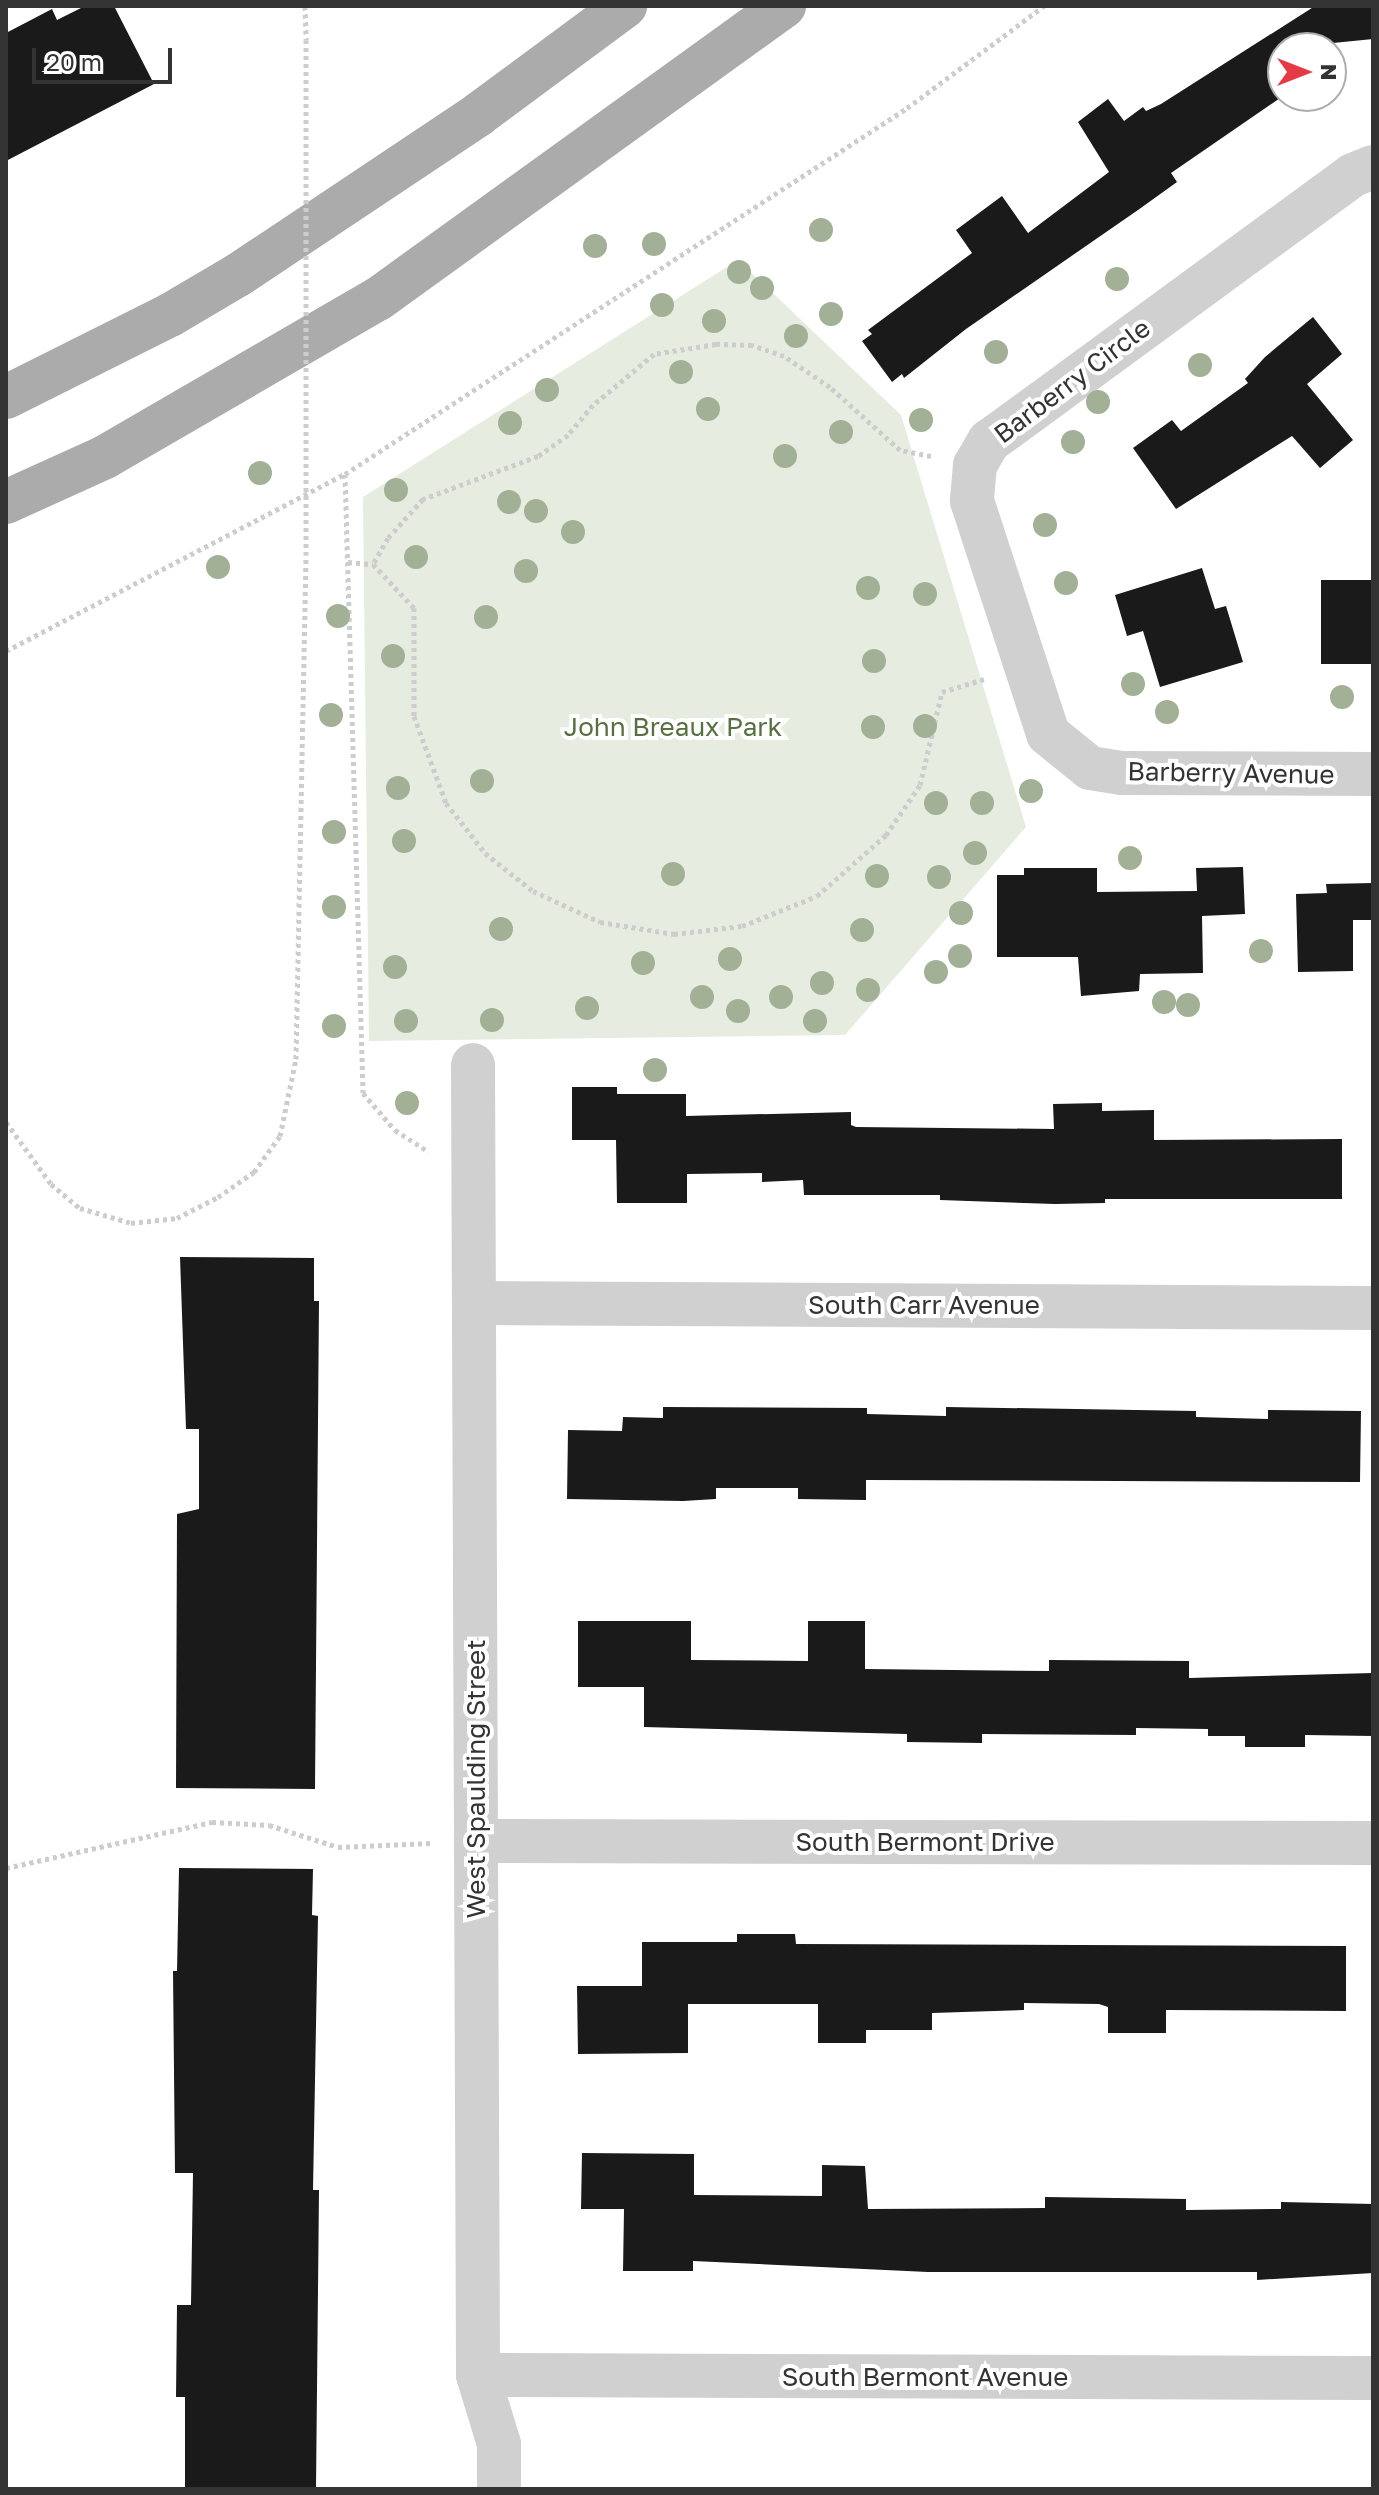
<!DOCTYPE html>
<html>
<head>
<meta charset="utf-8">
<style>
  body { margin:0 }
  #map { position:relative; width:1379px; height:2495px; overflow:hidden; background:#fff; font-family:"Golos Text",sans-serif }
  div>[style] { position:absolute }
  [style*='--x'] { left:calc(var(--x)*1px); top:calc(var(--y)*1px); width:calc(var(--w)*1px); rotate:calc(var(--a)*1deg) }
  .green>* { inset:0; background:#e6ecdf }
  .building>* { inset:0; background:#1a1a1a; transform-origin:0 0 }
  .path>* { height:5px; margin-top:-2.5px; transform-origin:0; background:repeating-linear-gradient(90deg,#cdcdcd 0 4px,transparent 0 8px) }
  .street>* { height:44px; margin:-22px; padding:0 22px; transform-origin:22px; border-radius:22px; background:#d0d0d0 }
  .primary>* { height:44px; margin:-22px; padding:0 22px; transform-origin:22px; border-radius:22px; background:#ababab }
  .path-bridge>* { height:5px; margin-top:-2.5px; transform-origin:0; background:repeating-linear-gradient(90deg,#cdcdcd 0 4px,transparent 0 8px) }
  .trees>* { width:24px; height:24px; margin:-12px; border-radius:50%; background:#a2b095 }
  span { translate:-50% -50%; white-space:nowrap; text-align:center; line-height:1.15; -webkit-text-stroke:8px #fff; paint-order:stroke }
  .street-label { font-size:26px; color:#333 }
  .park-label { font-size:26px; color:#56703f }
  .frame { position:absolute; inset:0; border:8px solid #333; pointer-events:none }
  .north { position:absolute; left:1267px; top:32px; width:80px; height:80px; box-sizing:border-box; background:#fff; border:2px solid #adadad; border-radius:50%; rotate:90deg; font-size:22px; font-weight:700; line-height:32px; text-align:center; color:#333 }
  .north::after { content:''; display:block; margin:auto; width:28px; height:36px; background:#e63946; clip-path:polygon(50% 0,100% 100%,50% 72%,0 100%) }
  .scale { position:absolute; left:32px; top:48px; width:140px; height:36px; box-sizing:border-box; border:4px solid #333; border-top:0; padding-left:10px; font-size:24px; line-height:28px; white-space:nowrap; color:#333; -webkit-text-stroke:6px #fff; paint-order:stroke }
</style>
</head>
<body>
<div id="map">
  <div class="green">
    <div style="clip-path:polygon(738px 260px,901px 415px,1026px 827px,845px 1035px,369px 1041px,363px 497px)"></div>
  </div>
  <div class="building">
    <div style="clip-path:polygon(85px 6px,114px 6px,154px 84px,6px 161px,6px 33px,52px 9px,57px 20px)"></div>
    <div style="clip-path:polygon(1315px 6px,1373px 6px,1373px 39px,1283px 48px,1283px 96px,1171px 173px,1177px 182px,1138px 210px,966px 329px,904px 378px,902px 374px,892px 382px,862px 341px,872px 334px,868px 330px,972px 253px,956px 230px,1002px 196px,1028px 233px,1109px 172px,1078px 122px,1108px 99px,1124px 121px,1143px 107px,1146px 111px,1161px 104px)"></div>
    <div style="clip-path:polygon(1313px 317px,1342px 354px,1307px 384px,1353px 440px,1320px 468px,1292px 436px,1176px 509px,1133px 448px,1172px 420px,1181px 431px,1248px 383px,1245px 379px,1265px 357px)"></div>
    <div style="clip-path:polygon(1202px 568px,1215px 609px,1226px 606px,1243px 662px,1160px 687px,1143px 631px,1127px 636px,1115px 595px)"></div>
    <div style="left:1373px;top:580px;width:84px;height:52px;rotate:90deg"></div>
    <div style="clip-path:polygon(1243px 867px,1245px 914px,1202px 916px,1203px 973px,1140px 974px,1139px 991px,1081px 996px,1078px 957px,997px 957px,997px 875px,1024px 875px,1024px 868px,1097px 868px,1097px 892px,1197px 891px,1196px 868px)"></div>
    <div style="clip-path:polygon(1373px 883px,1373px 920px,1353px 920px,1353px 971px,1298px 972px,1296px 894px,1327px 893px,1326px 884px)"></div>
    <div style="clip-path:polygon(572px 1087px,617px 1087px,617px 1094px,686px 1094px,686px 1116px,851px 1112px,851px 1125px,856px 1127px,1054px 1129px,1053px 1104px,1102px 1103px,1102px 1111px,1154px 1110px,1154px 1140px,1342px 1139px,1342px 1199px,1105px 1199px,1105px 1203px,1055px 1204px,940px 1200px,940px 1195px,804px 1195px,803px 1180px,762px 1182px,762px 1173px,687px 1174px,687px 1203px,617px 1203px,616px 1140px,572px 1140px)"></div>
    <div style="clip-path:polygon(180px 1257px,314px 1258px,314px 1301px,319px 1301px,315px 1789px,176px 1788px,177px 1514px,199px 1509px,199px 1429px,186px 1429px)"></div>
    <div style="clip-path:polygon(663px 1407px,867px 1408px,867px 1414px,946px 1416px,946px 1407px,1196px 1411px,1196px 1417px,1268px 1419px,1268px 1410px,1361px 1411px,1360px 1482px,866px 1480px,866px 1500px,798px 1499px,798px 1488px,716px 1488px,716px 1499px,683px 1501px,567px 1499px,568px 1430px,622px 1431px,623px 1417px,663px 1418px)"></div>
    <div style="clip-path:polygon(578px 1621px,691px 1621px,691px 1660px,808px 1661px,808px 1621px,865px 1621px,865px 1669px,1049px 1671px,1049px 1660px,1189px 1661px,1189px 1678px,1373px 1673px,1373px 1736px,1305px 1735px,1305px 1747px,1245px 1747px,1245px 1736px,1208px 1736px,1208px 1729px,1136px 1728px,1136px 1735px,982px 1734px,982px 1743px,907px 1742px,907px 1734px,644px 1727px,644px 1687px,578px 1687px)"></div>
    <div style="clip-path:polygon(179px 1868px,313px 1869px,312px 1915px,318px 1916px,313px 2190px,319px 2190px,316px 2489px,185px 2489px,185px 2397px,176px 2397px,177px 2305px,191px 2305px,193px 2173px,175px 2173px,173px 1971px,177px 1971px)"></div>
    <div style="clip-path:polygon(737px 1934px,795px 1934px,796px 1944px,1346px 1946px,1346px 2011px,1166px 2010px,1166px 2033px,1108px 2033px,1108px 2007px,1099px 2004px,1024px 2003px,1024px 2010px,932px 2013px,932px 2030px,866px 2030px,866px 2043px,818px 2043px,818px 2004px,688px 2004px,688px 2053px,578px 2054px,577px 1986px,642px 1986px,642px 1942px,737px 1942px)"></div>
    <div style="clip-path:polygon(582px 2153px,694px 2154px,694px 2195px,822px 2196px,822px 2165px,865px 2166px,868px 2209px,1045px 2208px,1045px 2197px,1186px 2199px,1186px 2210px,1281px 2209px,1281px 2202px,1373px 2204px,1373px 2273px,1257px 2280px,1257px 2272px,928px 2272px,693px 2261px,693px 2271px,623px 2271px,624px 2209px,581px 2209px)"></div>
  </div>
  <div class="path">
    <div style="--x:305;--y:6;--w:34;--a:88"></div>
    <div style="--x:931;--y:456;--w:32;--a:-169"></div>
    <div style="--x:900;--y:450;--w:94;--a:-138"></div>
    <div style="--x:830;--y:387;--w:55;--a:-146"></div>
    <div style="--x:784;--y:356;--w:34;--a:-161"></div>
    <div style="--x:752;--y:345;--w:36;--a:-178"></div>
    <div style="--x:716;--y:344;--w:63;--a:170.8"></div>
    <div style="--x:654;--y:354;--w:80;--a:140.1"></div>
    <div style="--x:593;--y:405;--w:39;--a:130"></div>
    <div style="--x:568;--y:435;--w:37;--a:145"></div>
    <div style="--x:538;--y:456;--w:123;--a:159.5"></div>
    <div style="--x:423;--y:499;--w:52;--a:131.9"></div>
    <div style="--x:388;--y:538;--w:30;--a:120"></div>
    <div style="--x:373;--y:564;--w:60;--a:47"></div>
    <div style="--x:414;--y:608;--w:108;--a:90"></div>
    <div style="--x:414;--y:716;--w:93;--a:69.8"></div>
    <div style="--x:446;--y:803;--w:63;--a:52"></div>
    <div style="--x:485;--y:853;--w:61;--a:38.4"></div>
    <div style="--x:533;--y:891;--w:74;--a:24.8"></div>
    <div style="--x:600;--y:922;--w:75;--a:9.2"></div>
    <div style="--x:674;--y:934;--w:68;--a:-6.7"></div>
    <div style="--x:742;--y:926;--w:81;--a:-21.8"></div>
    <div style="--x:817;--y:896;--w:92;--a:-41.5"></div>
    <div style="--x:886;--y:835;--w:60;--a:-55.8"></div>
    <div style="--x:920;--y:785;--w:96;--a:-76.7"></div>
    <div style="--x:942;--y:692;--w:44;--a:-17.2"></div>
    <div style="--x:345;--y:474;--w:619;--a:88.33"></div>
    <div style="--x:363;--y:1093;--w:49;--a:49.1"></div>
    <div style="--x:395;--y:1130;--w:40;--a:32.9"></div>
    <div style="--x:348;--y:562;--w:25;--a:5"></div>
    <div style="--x:6;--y:651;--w:382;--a:-27.6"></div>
    <div style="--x:345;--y:474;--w:671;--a:-33.07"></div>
    <div style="--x:907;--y:108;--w:171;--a:-36.7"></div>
    <div style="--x:6;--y:1122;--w:77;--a:54"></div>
    <div style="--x:51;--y:1184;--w:38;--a:40"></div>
    <div style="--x:80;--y:1208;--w:53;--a:16.4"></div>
    <div style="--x:131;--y:1223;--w:46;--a:-6.2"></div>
    <div style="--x:177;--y:1218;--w:46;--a:-27.1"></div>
    <div style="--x:218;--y:1197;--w:44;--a:-34.8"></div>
    <div style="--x:254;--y:1172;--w:44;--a:-54.2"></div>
    <div style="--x:280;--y:1136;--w:79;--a:-78.3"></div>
    <div style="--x:296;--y:1059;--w:504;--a:-88.86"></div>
    <div style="--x:6;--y:1868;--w:211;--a:-12.6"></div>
    <div style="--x:212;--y:1822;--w:57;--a:3"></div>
    <div style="--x:269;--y:1825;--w:72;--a:17.7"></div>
    <div style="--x:338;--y:1847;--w:94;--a:-2.4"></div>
  </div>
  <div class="street">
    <div style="--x:1373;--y:167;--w:22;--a:158"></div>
    <div style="--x:1353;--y:175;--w:451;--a:143.8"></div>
    <div style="--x:989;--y:441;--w:28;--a:120"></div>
    <div style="--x:975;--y:465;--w:36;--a:95"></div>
    <div style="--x:972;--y:501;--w:245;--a:71.9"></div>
    <div style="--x:1048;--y:734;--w:54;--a:39"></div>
    <div style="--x:1090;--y:768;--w:32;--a:9"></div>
    <div style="--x:1122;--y:773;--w:251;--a:0.2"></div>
    <div style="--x:473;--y:1065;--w:1310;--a:89.78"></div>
    <div style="--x:478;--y:2375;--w:72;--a:73.1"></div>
    <div style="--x:499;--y:2444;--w:45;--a:90"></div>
    <div style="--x:476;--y:1303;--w:897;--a:0.32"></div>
    <div style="--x:476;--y:1841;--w:897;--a:0.13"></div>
    <div style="--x:478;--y:2375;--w:895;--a:0.19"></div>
  </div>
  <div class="primary">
    <div style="--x:6;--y:397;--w:183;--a:-26.6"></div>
    <div style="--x:170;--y:315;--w:79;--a:-30.5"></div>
    <div style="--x:238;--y:275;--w:290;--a:-33.7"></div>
    <div style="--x:479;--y:114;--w:182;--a:-36.5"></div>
    <div style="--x:6;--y:502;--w:109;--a:-24.4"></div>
    <div style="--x:105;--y:457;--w:315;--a:-30.1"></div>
    <div style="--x:378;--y:299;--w:501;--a:-35.82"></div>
  </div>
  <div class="path-bridge">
    <div style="--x:306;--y:40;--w:515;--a:90"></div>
  </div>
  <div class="trees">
    <div style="left:821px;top:230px"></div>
    <div style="left:654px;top:244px"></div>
    <div style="left:595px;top:246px"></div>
    <div style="left:739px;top:272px"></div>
    <div style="left:1117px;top:279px"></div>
    <div style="left:762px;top:288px"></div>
    <div style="left:662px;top:305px"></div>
    <div style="left:831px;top:314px"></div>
    <div style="left:714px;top:321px"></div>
    <div style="left:796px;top:336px"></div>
    <div style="left:996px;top:352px"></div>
    <div style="left:1200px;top:365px"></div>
    <div style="left:681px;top:372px"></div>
    <div style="left:547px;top:390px"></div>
    <div style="left:1098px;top:402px"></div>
    <div style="left:708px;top:409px"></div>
    <div style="left:921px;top:420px"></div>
    <div style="left:510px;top:423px"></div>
    <div style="left:841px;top:432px"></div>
    <div style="left:1073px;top:442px"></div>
    <div style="left:785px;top:456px"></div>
    <div style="left:260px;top:473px"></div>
    <div style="left:396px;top:490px"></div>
    <div style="left:509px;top:502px"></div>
    <div style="left:536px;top:511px"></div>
    <div style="left:1045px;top:525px"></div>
    <div style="left:573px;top:532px"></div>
    <div style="left:416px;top:557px"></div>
    <div style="left:218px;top:567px"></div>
    <div style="left:526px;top:571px"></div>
    <div style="left:1066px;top:583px"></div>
    <div style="left:868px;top:588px"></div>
    <div style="left:925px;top:594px"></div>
    <div style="left:338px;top:616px"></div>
    <div style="left:486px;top:617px"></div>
    <div style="left:393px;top:656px"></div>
    <div style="left:874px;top:661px"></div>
    <div style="left:1133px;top:684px"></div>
    <div style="left:1342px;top:697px"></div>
    <div style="left:1167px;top:712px"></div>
    <div style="left:331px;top:715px"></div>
    <div style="left:925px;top:726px"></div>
    <div style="left:873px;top:727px"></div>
    <div style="left:482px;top:781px"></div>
    <div style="left:398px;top:788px"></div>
    <div style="left:1031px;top:791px"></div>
    <div style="left:936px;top:803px"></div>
    <div style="left:982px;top:803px"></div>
    <div style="left:334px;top:832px"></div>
    <div style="left:404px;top:841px"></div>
    <div style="left:975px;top:853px"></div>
    <div style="left:1130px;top:858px"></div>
    <div style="left:673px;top:874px"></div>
    <div style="left:877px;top:876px"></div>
    <div style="left:939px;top:877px"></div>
    <div style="left:334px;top:907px"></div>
    <div style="left:961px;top:913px"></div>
    <div style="left:501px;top:929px"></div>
    <div style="left:862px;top:930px"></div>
    <div style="left:1261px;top:951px"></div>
    <div style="left:960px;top:956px"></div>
    <div style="left:730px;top:959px"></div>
    <div style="left:643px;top:963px"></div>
    <div style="left:395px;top:967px"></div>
    <div style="left:936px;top:972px"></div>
    <div style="left:822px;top:983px"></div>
    <div style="left:868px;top:990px"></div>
    <div style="left:702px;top:997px"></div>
    <div style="left:781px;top:997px"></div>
    <div style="left:1164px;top:1002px"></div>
    <div style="left:1188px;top:1005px"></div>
    <div style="left:587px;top:1008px"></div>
    <div style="left:738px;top:1011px"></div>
    <div style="left:492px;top:1020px"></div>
    <div style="left:406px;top:1021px"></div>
    <div style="left:815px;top:1021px"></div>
    <div style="left:334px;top:1026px"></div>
    <div style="left:655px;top:1070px"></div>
    <div style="left:407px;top:1103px"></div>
  </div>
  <div class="street-label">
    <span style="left:1072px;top:381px;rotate:-37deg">Barberry Circle</span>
    <span style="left:1231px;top:773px;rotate:1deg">Barberry Avenue</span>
    <span style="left:924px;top:1305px">South Carr Avenue</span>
    <span style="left:476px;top:1779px;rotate:-90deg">West Spaulding Street</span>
    <span style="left:925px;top:1842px">South Bermont Drive</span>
    <span style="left:925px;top:2377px">South Bermont Avenue</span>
  </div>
  <div class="park-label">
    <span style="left:673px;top:727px">John Breaux Park</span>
  </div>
  <div class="frame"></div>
  <div class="north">N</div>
  <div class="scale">20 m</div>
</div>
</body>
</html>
